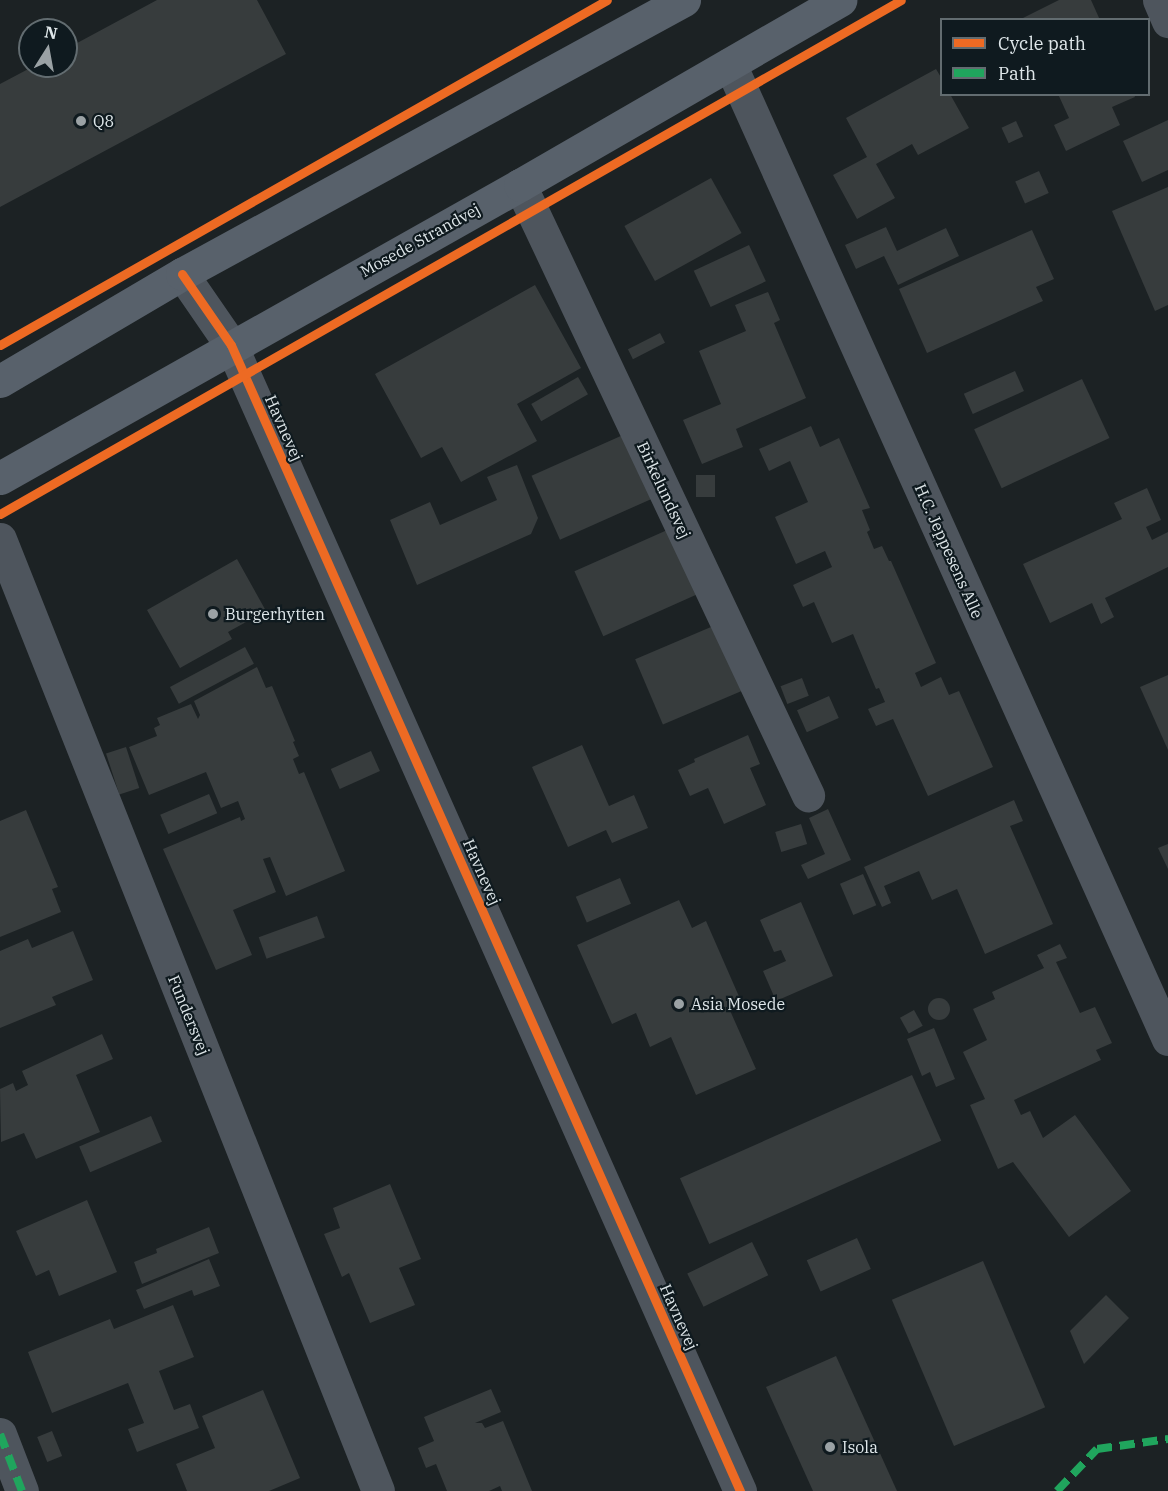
<!DOCTYPE html>
<html>
<head>
<meta charset="utf-8">
<style>
  body { margin:0 }
  #map { position:relative; width:1168px; height:1491px; overflow:hidden; background:#1c2224; font-family:"IBM Plex Serif",serif }
  div>[style] { position:absolute }
  [style*='--x'] { left:calc(var(--x)*1px); top:calc(var(--y)*1px); width:calc(var(--w)*1px); rotate:calc(var(--a)*1deg) }
  .building>* { inset:0; background:#373c3d; transform-origin:0 0 }
  .round { border-radius:50% }
  .minor>* { height:33px; margin:-16.5px; padding:0 16.5px; transform-origin:16.5px; border-radius:16.5px; background:#4e555d }
  .secondary>* { height:33px; margin:-16.5px; padding:0 16.5px; transform-origin:16.5px; border-radius:16.5px; background:#58616b }
  .quiet>* { height:8px; margin-top:-4px; transform-origin:0; background:repeating-linear-gradient(90deg,#20a55d 0 15px,transparent 0 23px) }
  .cycleway>* { height:9px; margin:-4.5px; padding:0 4.5px; transform-origin:4.5px; border-radius:4.5px; background:#ed6a23 }
  .dots>* { width:16px; height:16px; translate:-50% -50%; box-sizing:border-box; border:3px solid #0f1a1f; border-radius:50% }
  span { translate:-50% -50%; white-space:nowrap; text-align:center; line-height:1.15; -webkit-text-stroke:4.5px #0f1a1f; paint-order:stroke }
  .poi-label { font-size:16px; color:#dfe7ea }
  .left { translate:0 -50%; text-align:left }
  .street-label { font-size:16px; color:#dfe7ea }
  .legend { position:absolute; left:940px; top:18px; width:210px; height:78px; box-sizing:border-box; background:#0f1a1f; border:2px solid #626c70; margin:0; padding:8px 10px; list-style:none; font-size:18px; color:#dfe7ea }
  .legend li { display:flex; align-items:center; gap:12px; height:30px }
  .legend b { width:30px; border:2px solid #626c70 }
  .north { position:absolute; left:18px; top:18px; width:60px; height:60px; box-sizing:border-box; background:#0f1a1f; border:2px solid #626c70; border-radius:50%; rotate:11deg; font-size:16px; font-weight:700; line-height:24px; text-align:center; color:#dfe7ea }
  .north::after { content:''; display:block; margin:auto; width:21px; height:27px; background:#9ba2a5; clip-path:polygon(50% 0,100% 100%,50% 72%,0 100%) }
</style>
</head>
<body>
<div id="map">
  <div class="building">
    <div style="clip-path:polygon(157px 0,257px 0,286px 54px,0 207px,0 84px,34px 66px,66px 66px,66px 49px)"></div>
    <div style="clip-path:polygon(1059px 0,1091px 0,1100px 20px,1019px 20px)"></div>
    <div style="clip-path:polygon(936px 69px,942px 79px,942px 94px,950px 94px,969px 128px,918px 155px,912px 144px,876px 164px,895px 198px,857px 219px,833px 175px,867px 157px,846px 118px)"></div>
    <div style="clip-path:polygon(1058px 94px,1134px 94px,1135px 97px,1112px 107px,1120px 125px,1066px 151px,1054px 125px,1069px 118px)"></div>
    <div style="clip-path:polygon(1168px 120px,1168px 170px,1142px 182px,1123px 141px)"></div>
    <div style="left:1016px;top:121px;width:17px;height:16px;rotate:65deg"></div>
    <div style="left:1039px;top:171px;width:24px;height:26px;rotate:66deg"></div>
    <div style="left:711px;top:178px;width:63px;height:99px;rotate:61deg"></div>
    <div style="clip-path:polygon(1168px 187px,1168px 305px,1155px 311px,1112px 211px)"></div>
    <div style="clip-path:polygon(886px 227px,897px 251px,946px 228px,959px 256px,898px 285px,884px 256px,856px 269px,845px 245px)"></div>
    <div style="clip-path:polygon(1032px 230px,1054px 279px,1036px 287px,1043px 301px,927px 353px,899px 289px)"></div>
    <div style="left:749px;top:245px;width:40px;height:61px;rotate:65deg"></div>
    <div style="clip-path:polygon(535px 285px,581px 368px,517px 404px,537px 441px,461px 482px,442px 447px,421px 458px,375px 374px)"></div>
    <div style="clip-path:polygon(768px 292px,780px 320px,774px 323px,806px 398px,736px 429px,743px 447px,702px 464px,683px 420px,721px 404px,699px 351px,746px 331px,735px 305px)"></div>
    <div style="left:660px;top:333px;width:11px;height:36px;rotate:63deg"></div>
    <div style="left:1015px;top:371px;width:22px;height:56px;rotate:66deg"></div>
    <div style="left:578px;top:377px;width:20px;height:54px;rotate:60deg"></div>
    <div style="left:1082px;top:379px;width:65px;height:119px;rotate:65deg"></div>
    <div style="clip-path:polygon(811px 426px,820px 447px,839px 438px,870px 508px,862px 510px,870px 530px,867px 532px,874px 549px,882px 546px,889px 561px,891px 561px,936px 663px,915px 673px,921px 687px,941px 677px,949px 695px,959px 691px,993px 767px,928px 796px,893px 719px,876px 726px,868px 709px,885px 702px,879px 688px,876px 689px,853px 634px,832px 643px,814px 602px,803px 607px,793px 585px,832px 567px,825px 551px,796px 564px,775px 517px,808px 502px,790px 461px,769px 471px,759px 449px)"></div>
    <div style="left:632px;top:431px;width:70px;height:110px;rotate:66deg"></div>
    <div style="clip-path:polygon(517px 465px,538px 518px,531px 534px,417px 585px,390px 520px,430px 502px,440px 525px,497px 500px,487px 477px)"></div>
    <div style="left:715px;top:475px;width:22px;height:19px;rotate:90deg"></div>
    <div style="clip-path:polygon(1147px 488px,1161px 520px,1146px 527px,1152px 540px,1168px 532px,1168px 567px,1105px 598px,1114px 617px,1101px 624px,1092px 603px,1050px 623px,1023px 564px,1122px 519px,1114px 503px)"></div>
    <div style="left:674px;top:527px;width:71px;height:109px;rotate:66deg"></div>
    <div style="clip-path:polygon(237px 559px,266px 611px,228px 632px,232px 639px,180px 668px,147px 610px)"></div>
    <div style="left:718px;top:624px;width:71px;height:90px;rotate:67deg"></div>
    <div style="left:245px;top:647px;width:19px;height:85px;rotate:62deg"></div>
    <div style="clip-path:polygon(257px 667px,266px 688px,272px 686px,295px 741px,293px 742px,299px 756px,293px 759px,299px 774px,304px 772px,345px 871px,286px 896px,270px 857px,263px 859px,276px 892px,233px 910px,252px 955px,216px 970px,163px 849px,240px 817px,241px 821px,245px 819px,238px 801px,221px 808px,206px 772px,149px 795px,129px 747px,157px 736px,154px 728px,160px 725px,157px 718px,191px 704px,198px 719px,200px 715px,194px 701px)"></div>
    <div style="clip-path:polygon(1168px 675px,1168px 750px,1140px 687px)"></div>
    <div style="left:802px;top:678px;width:19px;height:23px;rotate:69deg"></div>
    <div style="left:829px;top:696px;width:24px;height:35px;rotate:66deg"></div>
    <div style="clip-path:polygon(748px 735px,760px 764px,750px 768px,766px 805px,724px 824px,708px 788px,690px 796px,678px 770px,695px 762px,694px 759px)"></div>
    <div style="clip-path:polygon(582px 745px,609px 806px,634px 795px,648px 828px,612px 843px,606px 830px,568px 847px,532px 767px)"></div>
    <div style="left:126px;top:747px;width:43px;height:21px;rotate:72deg"></div>
    <div style="left:371px;top:751px;width:22px;height:44px;rotate:66deg"></div>
    <div style="left:209px;top:794px;width:21px;height:53px;rotate:67deg"></div>
    <div style="clip-path:polygon(1014px 800px,1023px 821px,1010px 826px,1053px 924px,985px 954px,957px 889px,932px 900px,919px 871px,884px 886px,891px 903px,882px 907px,864px 867px)"></div>
    <div style="clip-path:polygon(828px 809px,851px 860px,808px 879px,801px 865px,825px 854px,809px 818px)"></div>
    <div style="clip-path:polygon(26px 810px,58px 887px,52px 889px,61px 912px,0 937px,0 821px)"></div>
    <div style="left:801px;top:824px;width:21px;height:27px;rotate:73deg"></div>
    <div style="clip-path:polygon(1168px 844px,1168px 869px,1158px 848px)"></div>
    <div style="left:863px;top:874px;width:34px;height:25px;rotate:67deg"></div>
    <div style="left:620px;top:878px;width:28px;height:48px;rotate:67deg"></div>
    <div style="clip-path:polygon(679px 900px,692px 928px,706px 921px,741px 1001px,728px 1006px,756px 1069px,696px 1095px,671px 1037px,650px 1047px,636px 1013px,612px 1024px,577px 945px)"></div>
    <div style="clip-path:polygon(801px 902px,833px 976px,776px 1001px,763px 971px,786px 961px,781px 950px,774px 952px,760px 920px)"></div>
    <div style="left:317px;top:916px;width:23px;height:62px;rotate:70deg"></div>
    <div style="clip-path:polygon(73px 931px,93px 980px,52px 997px,56px 1005px,0 1028px,0 951px,28px 939px,32px 948px)"></div>
    <div style="clip-path:polygon(1060px 944px,1067px 958px,1056px 962px,1080px 1013px,1095px 1007px,1112px 1043px,1096px 1050px,1101px 1060px,1014px 1100px,1021px 1115px,1030px 1111px,1043px 1138px,1075px 1115px,1131px 1191px,1069px 1237px,1013px 1162px,998px 1169px,970px 1105px,985px 1099px,963px 1052px,987px 1040px,973px 1009px,995px 999px,992px 992px,1044px 968px,1037px 955px)"></div>
    <div class="round" style="left:928px;top:998px;width:22px;height:22px"></div>
    <div style="left:914px;top:1010px;width:18px;height:16px;rotate:61deg"></div>
    <div style="clip-path:polygon(934px 1028px,955px 1079px,936px 1087px,930px 1072px,922px 1076px,907px 1039px)"></div>
    <div style="clip-path:polygon(102px 1034px,113px 1059px,76px 1075px,100px 1132px,36px 1159px,24px 1133px,1px 1142px,0 1089px,13px 1083px,16px 1091px,28px 1085px,22px 1071px)"></div>
    <div style="left:912px;top:1075px;width:72px;height:254px;rotate:66deg"></div>
    <div style="left:151px;top:1116px;width:28px;height:78px;rotate:67deg"></div>
    <div style="clip-path:polygon(390px 1184px,421px 1259px,399px 1268px,415px 1305px,370px 1323px,349px 1273px,342px 1277px,324px 1234px,340px 1228px,333px 1208px)"></div>
    <div style="clip-path:polygon(87px 1200px,117px 1272px,59px 1296px,49px 1270px,36px 1276px,16px 1231px)"></div>
    <div style="clip-path:polygon(209px 1227px,219px 1253px,142px 1284px,134px 1262px,157px 1253px,156px 1249px)"></div>
    <div style="left:857px;top:1238px;width:34px;height:55px;rotate:66deg"></div>
    <div style="left:752px;top:1242px;width:37px;height:72px;rotate:64deg"></div>
    <div style="clip-path:polygon(209px 1259px,220px 1286px,194px 1296px,192px 1290px,144px 1309px,136px 1290px)"></div>
    <div style="left:983px;top:1261px;width:159px;height:99px;rotate:67deg"></div>
    <div style="clip-path:polygon(1106px 1295px,1129px 1318px,1084px 1364px,1070px 1331px)"></div>
    <div style="clip-path:polygon(173px 1305px,194px 1357px,159px 1371px,174px 1410px,190px 1404px,199px 1428px,137px 1452px,128px 1429px,144px 1423px,128px 1383px,52px 1413px,28px 1352px,110px 1319px,114px 1329px)"></div>
    <div style="clip-path:polygon(836px 1356px,897px 1491px,813px 1491px,766px 1387px)"></div>
    <div style="clip-path:polygon(491px 1389px,501px 1412px,475px 1423px,482px 1423px,485px 1428px,503px 1421px,532px 1491px,502px 1491px,500px 1486px,489px 1491px,447px 1491px,436px 1464px,426px 1468px,418px 1448px,434px 1441px,424px 1417px)"></div>
    <div style="clip-path:polygon(263px 1390px,300px 1478px,269px 1491px,187px 1491px,176px 1464px,215px 1448px,202px 1416px)"></div>
    <div style="left:52px;top:1431px;width:27px;height:16px;rotate:68deg"></div>
  </div>
  <div class="minor">
    <div style="--x:1159;--y:0;--w:23;--a:67"></div>
    <div style="--x:730;--y:64;--w:1069;--a:65.81"></div>
    <div style="--x:520;--y:185;--w:675;--a:64.73"></div>
    <div style="--x:182;--y:274;--w:86;--a:55.4"></div>
    <div style="--x:231;--y:345;--w:1254;--a:66.05"></div>
    <div style="--x:0;--y:539;--w:1024;--a:68.34"></div>
    <div style="--x:0;--y:1434;--w:61;--a:68.9"></div>
  </div>
  <div class="secondary">
    <div style="--x:0;--y:381;--w:211;--a:-30.5"></div>
    <div style="--x:182;--y:274;--w:572;--a:-28.63"></div>
    <div style="--x:0;--y:478;--w:597;--a:-29.4"></div>
    <div style="--x:520;--y:185;--w:370;--a:-30"></div>
  </div>
  <div class="quiet">
    <div style="--x:0;--y:1434;--w:61;--a:68.9"></div>
    <div style="--x:1057;--y:1491;--w:58;--a:-46.4"></div>
    <div style="--x:1097;--y:1449;--w:72;--a:-8"></div>
  </div>
  <div class="cycleway">
    <div style="--x:182;--y:274;--w:86;--a:55.4"></div>
    <div style="--x:231;--y:345;--w:1254;--a:66.05"></div>
    <div style="--x:0;--y:345;--w:698;--a:-29.61"></div>
    <div style="--x:0;--y:514;--w:1037;--a:-29.7"></div>
  </div>
  <div class="dots">
    <div style="left:81px;top:121px;background:#9ba2a5"></div>
    <div style="left:213px;top:614px;background:#9ba2a5"></div>
    <div style="left:679px;top:1004px;background:#9ba2a5"></div>
    <div style="left:830px;top:1447px;background:#9ba2a5"></div>
  </div>
  <div class="poi-label">
    <span class="left" style="left:93px;top:121px">Q8</span>
    <span class="left" style="left:225px;top:614px">Burgerhytten</span>
    <span class="left" style="left:691px;top:1004px">Asia Mosede</span>
    <span class="left" style="left:842px;top:1447px">Isola</span>
  </div>
  <div class="street-label">
    <span style="left:420px;top:240px;rotate:-29deg">Mosede Strandvej</span>
    <span style="left:284px;top:428px;rotate:66deg">Havnevej</span>
    <span style="left:664px;top:490px;rotate:65deg">Birkelundsvej</span>
    <span style="left:949px;top:551px;rotate:66deg">H.C. Jeppesens Alle</span>
    <span style="left:482px;top:872px;rotate:66deg">Havnevej</span>
    <span style="left:189px;top:1015px;rotate:68deg">Fundersvej</span>
    <span style="left:679px;top:1317px;rotate:66deg">Havnevej</span>
  </div>
  <ul class="legend">
  <li><b style="height:8px;background:#ed6a23"></b>Cycle path</li>
  <li><b style="height:8px;background:#20a55d"></b>Path</li>
  </ul>
  <div class="north">N</div>
</div>
</body>
</html>
